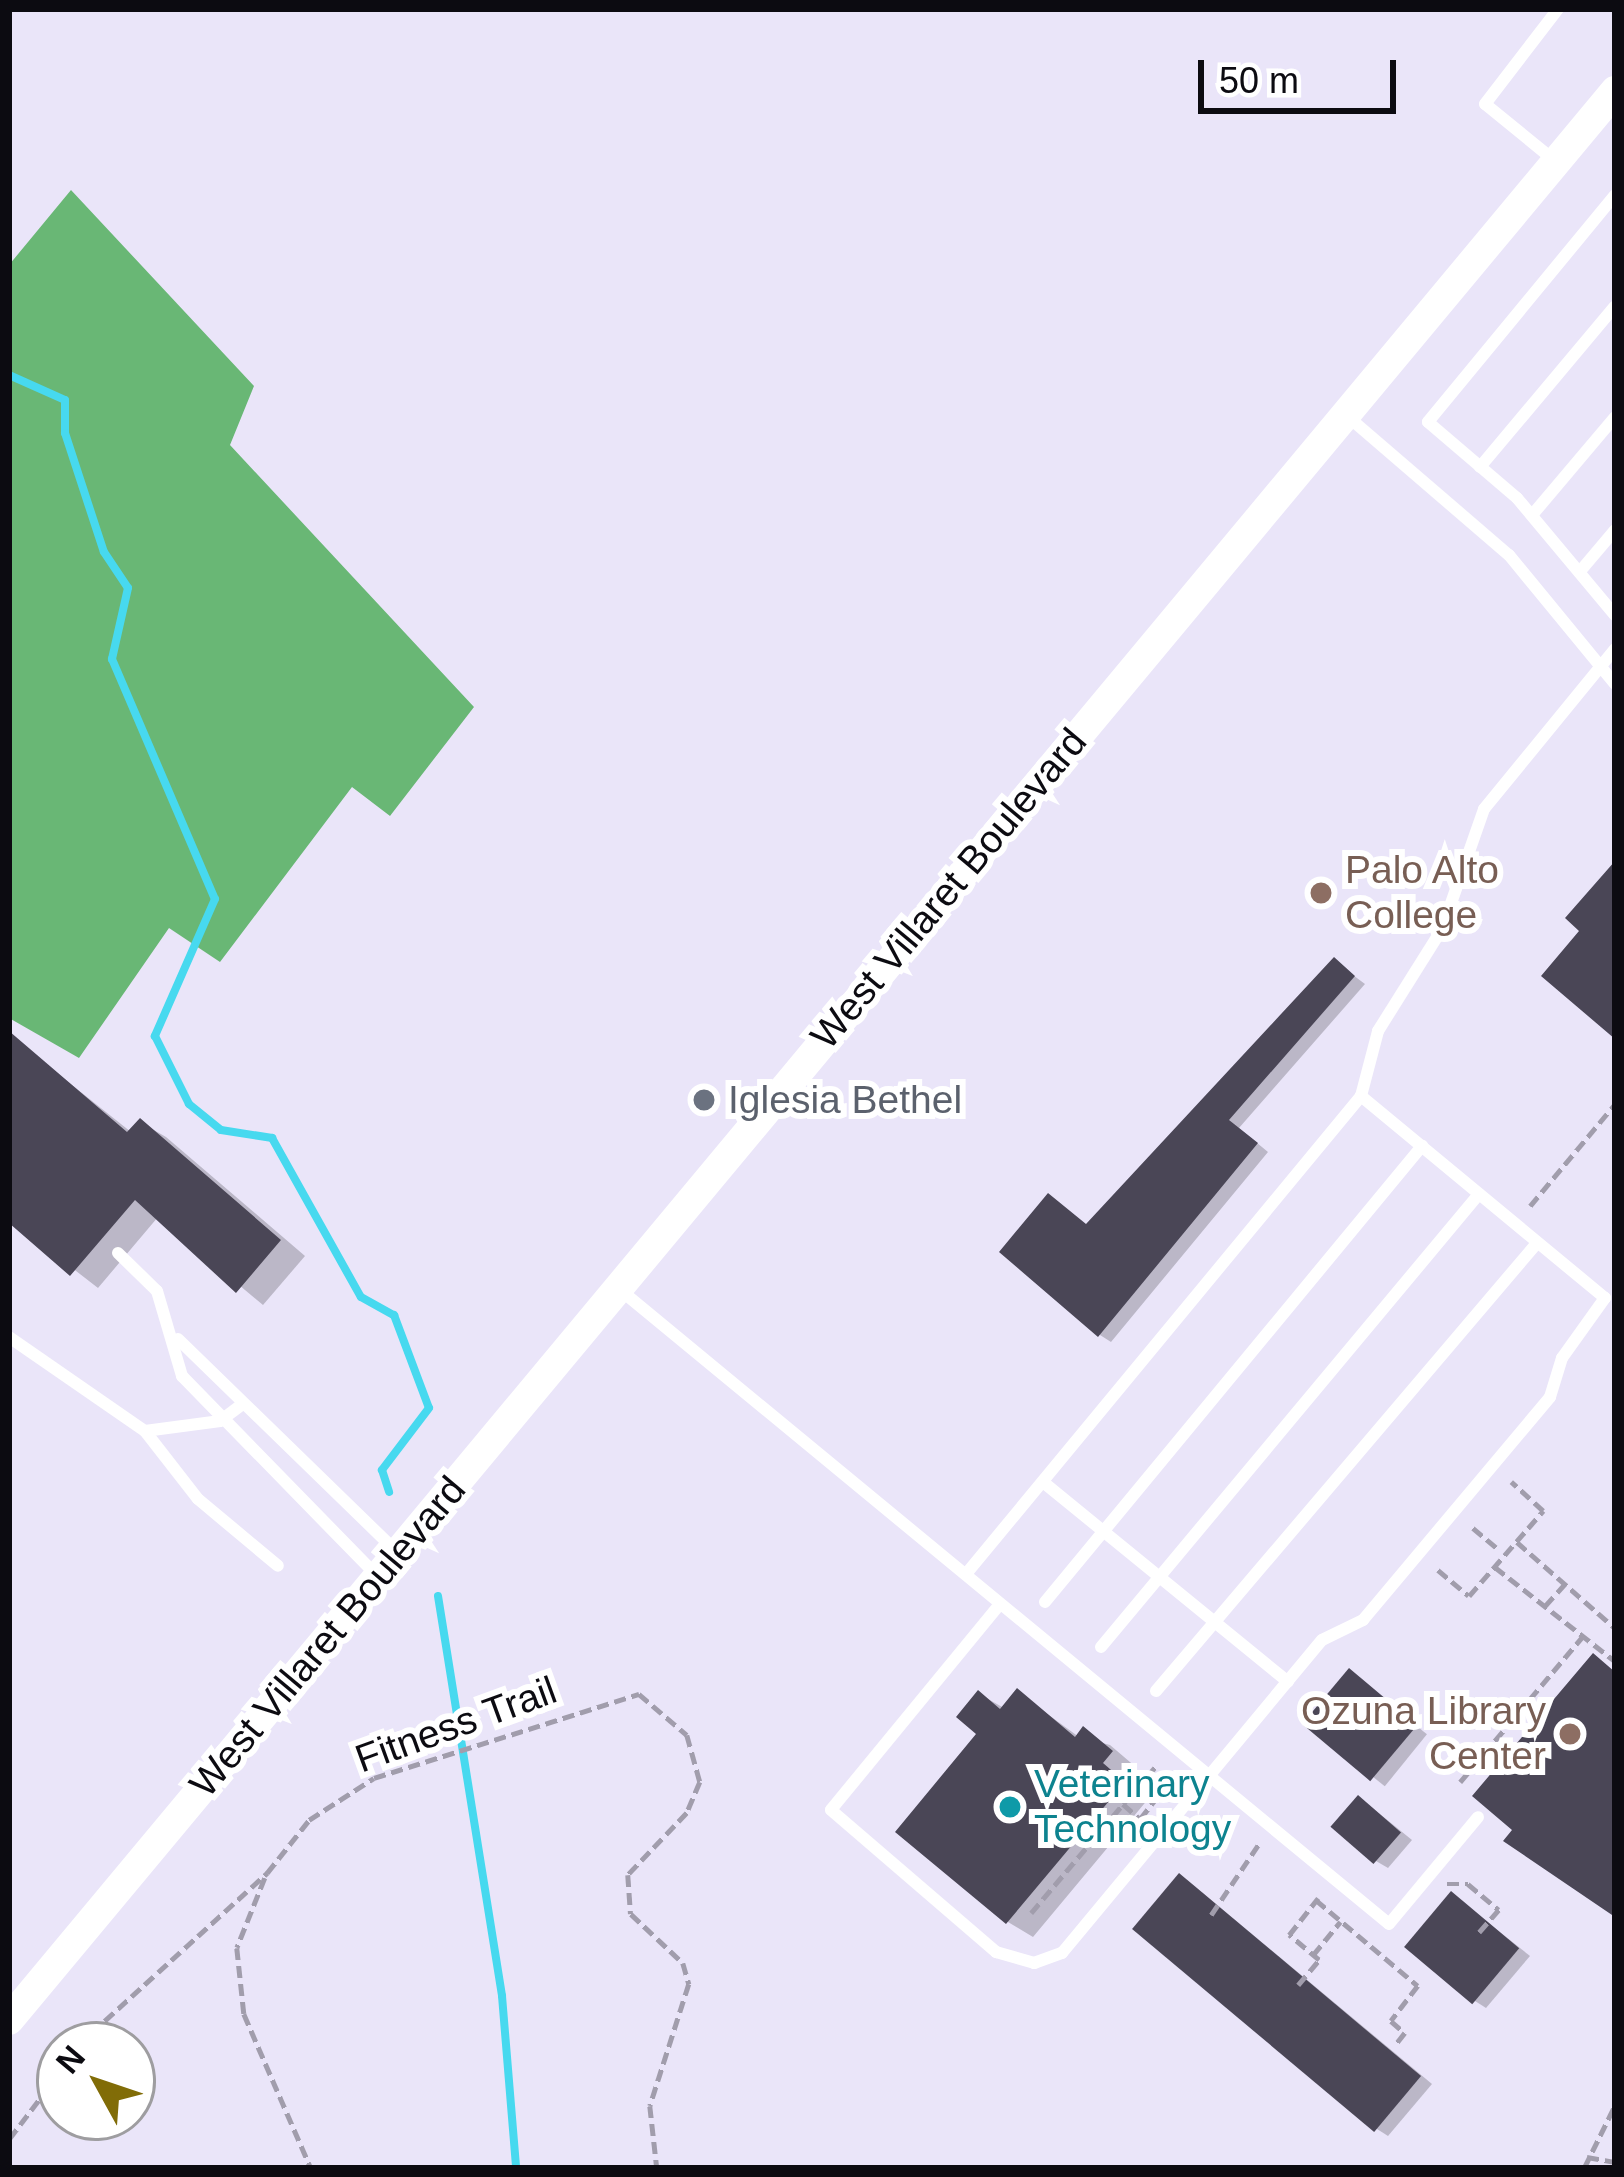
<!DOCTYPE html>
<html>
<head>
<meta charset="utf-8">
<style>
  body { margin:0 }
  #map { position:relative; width:1624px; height:2177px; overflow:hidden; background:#eae5f9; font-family:Arial,sans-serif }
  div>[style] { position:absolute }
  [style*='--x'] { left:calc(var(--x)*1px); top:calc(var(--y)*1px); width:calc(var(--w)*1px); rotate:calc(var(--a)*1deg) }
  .forest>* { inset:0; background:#69b775 }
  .shadow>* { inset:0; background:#0003; transform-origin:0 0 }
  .stream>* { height:8px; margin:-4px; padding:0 4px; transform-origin:4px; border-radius:4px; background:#47d9ef }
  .building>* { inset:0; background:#4a4656; transform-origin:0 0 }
  .path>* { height:4.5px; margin-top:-2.25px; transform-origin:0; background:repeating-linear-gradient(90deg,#a19dac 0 12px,transparent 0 18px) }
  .service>* { height:12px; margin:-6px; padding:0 6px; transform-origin:6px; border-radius:6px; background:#fff }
  .tertiary>* { height:30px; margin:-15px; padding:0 15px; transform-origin:15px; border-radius:15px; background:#fff }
  .dots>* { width:33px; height:33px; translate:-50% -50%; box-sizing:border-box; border:6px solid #fff; border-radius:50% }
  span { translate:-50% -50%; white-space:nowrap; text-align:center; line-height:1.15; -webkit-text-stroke:12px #fff; paint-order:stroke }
  .education-label { font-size:39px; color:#785e54 }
  .left { translate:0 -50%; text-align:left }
  .right { translate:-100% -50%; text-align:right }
  .street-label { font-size:39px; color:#0c0b11 }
  .worship-label { font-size:39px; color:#5b616d }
  .culture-label { font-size:39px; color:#0d838f }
  .frame { position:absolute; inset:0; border:12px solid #0c0b11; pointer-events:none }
  .north { position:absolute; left:36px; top:2021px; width:120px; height:120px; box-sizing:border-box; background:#fff; border:3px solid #9e9da0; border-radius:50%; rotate:310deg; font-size:33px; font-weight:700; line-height:48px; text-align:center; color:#0c0b11 }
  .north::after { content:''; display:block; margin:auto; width:42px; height:54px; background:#816c07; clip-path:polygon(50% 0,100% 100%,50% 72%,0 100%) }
  .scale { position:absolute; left:1198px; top:60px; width:198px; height:54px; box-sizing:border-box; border:6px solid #0c0b11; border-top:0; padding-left:15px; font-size:36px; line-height:42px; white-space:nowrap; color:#0c0b11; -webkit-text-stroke:9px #fff; paint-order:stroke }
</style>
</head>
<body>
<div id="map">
  <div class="forest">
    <div style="clip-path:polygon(71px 190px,254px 386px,230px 445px,474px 707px,390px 816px,352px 787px,220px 962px,169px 928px,79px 1058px,9px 1018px,9px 265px)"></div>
  </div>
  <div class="shadow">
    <div style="clip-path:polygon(1334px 961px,1365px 984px,1239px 1128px,1268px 1152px,1111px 1342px,1100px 1335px,1089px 1226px)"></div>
    <div style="clip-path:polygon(18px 1042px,131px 1132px,140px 1122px,166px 1137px,305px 1256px,263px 1305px,158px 1217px,98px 1288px,9px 1219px,9px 1053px)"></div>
    <div style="left:1350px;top:1672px;width:99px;height:67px;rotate:39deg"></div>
    <div style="clip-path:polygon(1017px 1692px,1079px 1737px,1110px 1745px,1137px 1768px,1127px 1780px,1149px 1798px,1033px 1937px,1008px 1922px,980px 1733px,979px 1694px,1004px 1708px)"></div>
    <div style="clip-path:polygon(1370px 1806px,1412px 1840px,1388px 1868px,1376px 1861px)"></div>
    <div style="clip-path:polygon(1192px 1884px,1432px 2084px,1388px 2136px,1377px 2129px)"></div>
    <div style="clip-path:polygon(1452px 1894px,1530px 1956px,1486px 2008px,1475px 2001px)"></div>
  </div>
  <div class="stream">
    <div style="--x:9;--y:375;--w:61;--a:24.1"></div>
    <div style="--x:65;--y:400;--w:33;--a:90"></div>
    <div style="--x:65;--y:433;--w:125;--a:71.9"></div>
    <div style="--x:104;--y:552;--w:43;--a:56.3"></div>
    <div style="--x:128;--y:588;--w:73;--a:102.7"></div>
    <div style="--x:112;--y:659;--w:261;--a:66.8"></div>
    <div style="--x:215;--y:899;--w:150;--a:113.7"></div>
    <div style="--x:155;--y:1036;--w:76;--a:63.4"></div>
    <div style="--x:189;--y:1104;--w:41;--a:39.1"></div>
    <div style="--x:221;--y:1130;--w:52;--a:8.9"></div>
    <div style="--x:272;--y:1138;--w:182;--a:60.8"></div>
    <div style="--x:361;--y:1297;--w:38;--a:29"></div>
    <div style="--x:394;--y:1315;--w:99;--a:69.4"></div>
    <div style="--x:429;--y:1408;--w:78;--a:127.2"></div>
    <div style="--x:382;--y:1470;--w:23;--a:72"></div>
    <div style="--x:438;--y:1596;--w:405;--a:80.9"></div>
    <div style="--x:502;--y:1996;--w:173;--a:85.3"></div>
  </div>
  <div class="building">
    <div style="clip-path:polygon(1615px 861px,1615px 1039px,1541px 976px,1579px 931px,1565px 918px)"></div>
    <div style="clip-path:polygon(1334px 957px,1355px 976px,1229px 1120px,1258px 1143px,1098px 1337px,999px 1252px,1048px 1193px,1086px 1224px)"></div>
    <div style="clip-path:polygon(9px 1031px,127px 1132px,140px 1118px,281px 1240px,236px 1293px,135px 1200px,70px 1276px,9px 1223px)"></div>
    <div style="clip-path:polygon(1593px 1653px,1615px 1672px,1615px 1917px,1503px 1841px,1512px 1830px,1472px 1796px)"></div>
    <div style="left:1349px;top:1668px;width:89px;height:73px;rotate:40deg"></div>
    <div style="clip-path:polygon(1017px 1688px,1075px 1737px,1083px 1726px,1113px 1751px,1103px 1763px,1125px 1782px,1006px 1924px,895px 1832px,976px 1734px,956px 1717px,978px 1690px,1000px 1709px)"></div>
    <div style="left:1358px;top:1795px;width:57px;height:42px;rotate:41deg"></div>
    <div style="left:1179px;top:1873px;width:316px;height:73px;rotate:40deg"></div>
    <div style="left:1451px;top:1891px;width:89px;height:73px;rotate:40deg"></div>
  </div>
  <div class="path">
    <div style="--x:1530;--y:1206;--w:133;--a:-50.2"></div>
    <div style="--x:1473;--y:1528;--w:35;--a:40"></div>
    <div style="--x:1517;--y:1542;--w:130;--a:41.3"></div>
    <div style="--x:1495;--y:1567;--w:152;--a:38.1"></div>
    <div style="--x:1438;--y:1570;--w:40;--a:40"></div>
    <div style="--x:1469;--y:1596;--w:113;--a:-49"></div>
    <div style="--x:1543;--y:1511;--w:43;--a:-137.8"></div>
    <div style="--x:1545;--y:1606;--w:30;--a:-48"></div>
    <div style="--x:1460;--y:1782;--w:191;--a:-49.9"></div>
    <div style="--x:1123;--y:1804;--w:50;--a:-49"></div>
    <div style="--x:265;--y:1878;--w:75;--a:111.8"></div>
    <div style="--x:237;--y:1948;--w:66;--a:83.9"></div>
    <div style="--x:244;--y:2014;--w:168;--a:66.5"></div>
    <div style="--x:1447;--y:1884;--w:21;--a:0"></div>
    <div style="--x:1468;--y:1884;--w:40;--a:40"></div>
    <div style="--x:1499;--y:1910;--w:30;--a:131"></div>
    <div style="--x:1316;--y:1900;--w:133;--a:40.1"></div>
    <div style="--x:1418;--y:1986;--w:44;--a:127.6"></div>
    <div style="--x:1391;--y:2021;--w:18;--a:41"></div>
    <div style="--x:1405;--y:2033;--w:16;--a:128"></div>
    <div style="--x:1031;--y:1913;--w:143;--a:-49.8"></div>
    <div style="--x:1123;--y:1804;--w:23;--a:41"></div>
    <div style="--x:1140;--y:1819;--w:29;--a:-52"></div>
    <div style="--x:1211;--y:1915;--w:88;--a:-56.1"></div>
    <div style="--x:1313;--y:1955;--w:43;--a:-50.7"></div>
    <div style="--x:1298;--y:1985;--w:33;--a:-50"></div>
    <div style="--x:1319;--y:1960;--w:39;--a:-140"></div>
    <div style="--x:1289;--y:1935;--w:47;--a:-51.9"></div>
    <div style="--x:78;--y:2045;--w:256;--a:-42.3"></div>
    <div style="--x:267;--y:1873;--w:68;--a:-51.6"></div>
    <div style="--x:309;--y:1820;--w:77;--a:-32.9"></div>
    <div style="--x:374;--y:1778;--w:278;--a:-17.6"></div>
    <div style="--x:639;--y:1694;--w:63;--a:40.5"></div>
    <div style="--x:687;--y:1735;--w:49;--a:74.5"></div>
    <div style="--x:700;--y:1782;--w:34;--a:113"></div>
    <div style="--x:687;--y:1813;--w:86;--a:133.6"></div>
    <div style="--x:628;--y:1875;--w:39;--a:86"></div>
    <div style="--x:631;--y:1914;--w:71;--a:43.3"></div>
    <div style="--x:683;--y:1963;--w:22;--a:74"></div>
    <div style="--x:689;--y:1984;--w:128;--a:107.7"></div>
    <div style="--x:650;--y:2106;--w:62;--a:83.6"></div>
    <div style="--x:9;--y:2139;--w:84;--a:-52.7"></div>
    <div style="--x:1587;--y:2157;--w:28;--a:10"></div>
    <div style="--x:1584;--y:2168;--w:70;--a:-63.8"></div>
  </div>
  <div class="service">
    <div style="--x:1555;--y:161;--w:90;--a:-140.8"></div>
    <div style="--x:1485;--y:104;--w:120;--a:-52.5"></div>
    <div style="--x:1615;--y:195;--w:294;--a:129.5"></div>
    <div style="--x:1428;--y:422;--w:117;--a:40.5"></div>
    <div style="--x:1517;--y:498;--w:153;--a:50.1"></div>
    <div style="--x:1346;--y:415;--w:215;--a:40.7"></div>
    <div style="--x:1509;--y:555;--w:167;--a:50.6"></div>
    <div style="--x:1480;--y:467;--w:210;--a:-50"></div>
    <div style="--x:1533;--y:514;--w:127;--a:-49.8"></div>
    <div style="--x:1582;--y:569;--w:51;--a:-49.8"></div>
    <div style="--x:118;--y:1253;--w:54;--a:44.3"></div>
    <div style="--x:157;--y:1291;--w:89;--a:73.6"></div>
    <div style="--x:182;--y:1376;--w:279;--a:45.7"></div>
    <div style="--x:618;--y:1288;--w:999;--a:39.52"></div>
    <div style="--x:1389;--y:1924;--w:139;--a:-50.2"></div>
    <div style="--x:9;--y:1337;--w:165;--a:34.7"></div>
    <div style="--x:145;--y:1431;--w:76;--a:-7.6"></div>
    <div style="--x:220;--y:1421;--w:26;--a:-37"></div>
    <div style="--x:178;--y:1339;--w:305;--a:44.2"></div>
    <div style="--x:145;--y:1431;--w:86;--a:52.1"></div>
    <div style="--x:198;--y:1499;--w:104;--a:39.9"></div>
    <div style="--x:1043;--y:1482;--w:316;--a:39.2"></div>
    <div style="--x:966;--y:1574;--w:620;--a:-50.43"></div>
    <div style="--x:1361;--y:1096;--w:67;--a:-75.3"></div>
    <div style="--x:1378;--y:1031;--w:120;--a:-57.9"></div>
    <div style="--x:1442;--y:929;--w:127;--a:-70.7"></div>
    <div style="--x:1484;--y:809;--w:207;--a:-50.7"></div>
    <div style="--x:1045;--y:1602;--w:592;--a:-50.42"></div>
    <div style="--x:1000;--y:1604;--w:266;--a:129.4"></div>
    <div style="--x:831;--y:1810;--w:218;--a:40.7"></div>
    <div style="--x:996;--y:1952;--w:40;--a:16"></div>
    <div style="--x:1034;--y:1963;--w:30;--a:-20"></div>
    <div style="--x:1062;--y:1953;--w:407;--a:-50.3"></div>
    <div style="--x:1322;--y:1640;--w:46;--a:-26"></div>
    <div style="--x:1363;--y:1620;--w:291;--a:-50"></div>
    <div style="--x:1550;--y:1397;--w:41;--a:-72.9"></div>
    <div style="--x:1562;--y:1358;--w:74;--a:-54.4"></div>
    <div style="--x:1605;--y:1298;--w:317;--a:-140.4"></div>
    <div style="--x:1101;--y:1647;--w:590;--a:-50.16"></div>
    <div style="--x:1156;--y:1691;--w:588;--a:-49.62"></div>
  </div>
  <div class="tertiary">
    <div style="--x:9;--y:2020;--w:2510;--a:-50.22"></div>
  </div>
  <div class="dots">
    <div style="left:1321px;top:893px;background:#8d6e63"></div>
    <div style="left:704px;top:1100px;background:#6b7280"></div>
    <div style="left:1570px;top:1734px;background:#8d6e63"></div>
    <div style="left:1010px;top:1807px;background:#0f9aa8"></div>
  </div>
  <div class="education-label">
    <span class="left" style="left:1345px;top:893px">Palo Alto<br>College</span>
    <span class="right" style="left:1546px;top:1734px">Ozuna Library<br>Center</span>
  </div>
  <div class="street-label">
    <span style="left:949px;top:889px;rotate:-50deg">West Villaret Boulevard</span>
    <span style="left:328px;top:1637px;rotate:-50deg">West Villaret Boulevard</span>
    <span style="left:456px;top:1725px;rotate:-20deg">Fitness Trail</span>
  </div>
  <div class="worship-label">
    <span class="left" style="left:728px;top:1100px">Iglesia Bethel</span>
  </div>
  <div class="culture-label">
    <span class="left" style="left:1034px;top:1807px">Veterinary<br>Technology</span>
  </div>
  <div class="frame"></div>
  <div class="north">N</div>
  <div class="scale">50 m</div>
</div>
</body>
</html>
